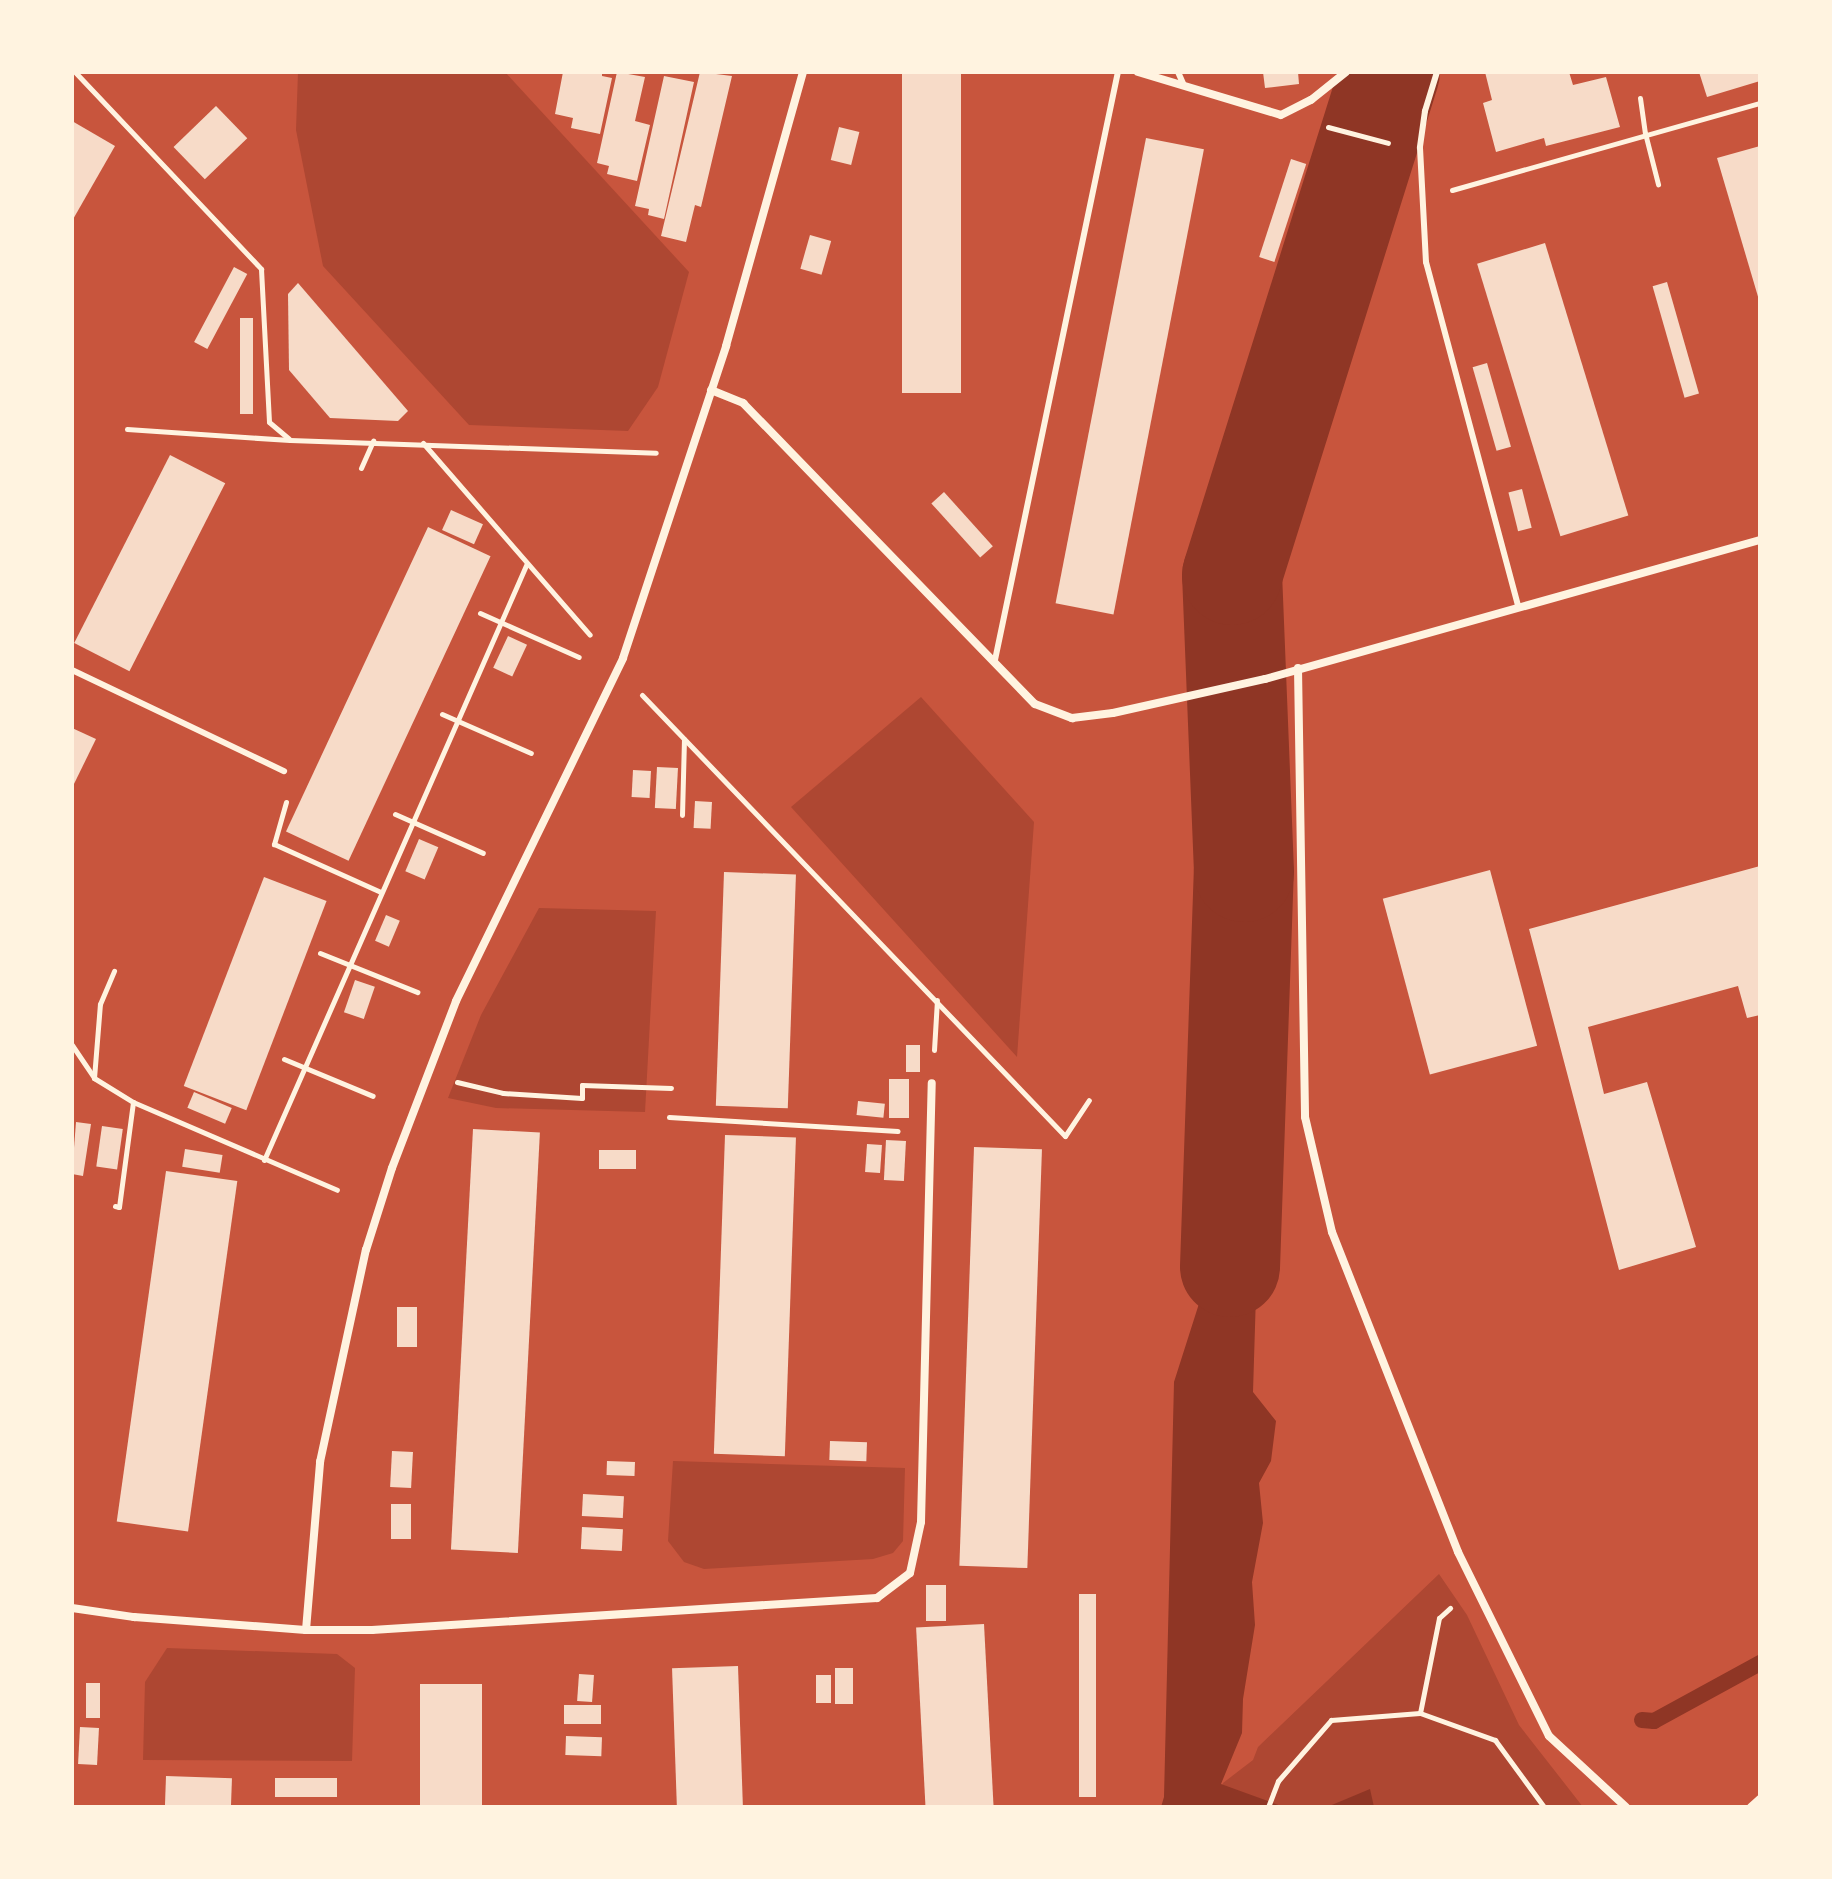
<!DOCTYPE html>
<html>
<head>
<meta charset="utf-8">
<style>
  body { margin:0 }
  #map { position:relative; width:1832px; height:1879px; overflow:hidden; background:#c8553d; font-family:Figtree,sans-serif }
  div>[style] { position:absolute }
  [style*='--x'] { left:calc(var(--x)*1px); top:calc(var(--y)*1px); width:calc(var(--w)*1px); rotate:calc(var(--a)*1deg) }
  .green>* { inset:0; background:#ae4732 }
  .water>* { inset:0; background:#8f3625 }
  .stream>* { height:16px; margin:-8px; padding:0 8px; transform-origin:8px; border-radius:8px; background:#8f3625 }
  .river>* { height:100px; margin:-50px; padding:0 50px; transform-origin:50px; border-radius:50px; background:#8f3625 }
  .building>* { inset:0; background:#f7dbc8; transform-origin:0 0 }
  .path>* { height:5px; margin:-2.5px; padding:0 2.5px; transform-origin:2.5px; border-radius:2.5px; background:#fff3e0 }
  .service>* { height:6px; margin:-3px; padding:0 3px; transform-origin:3px; border-radius:3px; background:#fff3e0 }
  .minor>* { height:8px; margin:-4px; padding:0 4px; transform-origin:4px; border-radius:4px; background:#fff3e0 }
  span { translate:-50% -50%; white-space:nowrap; text-align:center; line-height:1.15; -webkit-text-stroke:8px #fff3e0; paint-order:stroke }
  .frame { position:absolute; inset:0; border:74px solid #fff3e0; pointer-events:none }
</style>
</head>
<body>
<div id="map">
  <div class="green">
    <div style="clip-path:polygon(298px 72px,505px 72px,689px 272px,658px 387px,628px 431px,469px 425px,323px 266px,296px 130px)"></div>
    <div style="clip-path:polygon(921px 697px,1034px 822px,1017px 1057px,791px 807px)"></div>
    <div style="clip-path:polygon(539px 908px,656px 911px,645px 1112px,496px 1108px,448px 1098px,481px 1015px)"></div>
    <div style="clip-path:polygon(673px 1461px,905px 1468px,903px 1541px,893px 1553px,873px 1559px,704px 1569px,684px 1562px,668px 1541px)"></div>
    <div style="clip-path:polygon(1439px 1574px,1467px 1615px,1519px 1725px,1583px 1807px,1213px 1807px,1223px 1783px,1253px 1760px,1258px 1747px)"></div>
    <div style="clip-path:polygon(167px 1648px,337px 1654px,355px 1668px,352px 1761px,143px 1760px,145px 1682px)"></div>
  </div>
  <div class="water">
    <div style="clip-path:polygon(1236px 1128px,1246px 1130px,1246px 1173px,1257px 1262px,1253px 1392px,1276px 1421px,1271px 1461px,1259px 1483px,1263px 1523px,1252px 1582px,1255px 1625px,1243px 1699px,1242px 1733px,1221px 1784px,1284px 1807px,1161px 1807px,1164px 1797px,1174px 1382px,1211px 1266px,1226px 1130px)"></div>
    <div style="clip-path:polygon(1370px 1789px,1374px 1807px,1327px 1807px)"></div>
  </div>
  <div class="stream">
    <div style="--x:1642;--y:1720;--w:12;--a:5"></div>
    <div style="--x:1654;--y:1721;--w:121;--a:-28.7"></div>
  </div>
  <div class="river">
    <div style="--x:1230;--y:1267;--w:395;--a:-88"></div>
    <div style="--x:1244;--y:872;--w:297;--a:-92.3"></div>
    <div style="--x:1232;--y:575;--w:527;--a:-72.56"></div>
  </div>
  <div class="building">
    <div style="clip-path:polygon(563px 72px,602px 72px,602px 76px,612px 78px,600px 134px,571px 128px,573px 118px,555px 114px)"></div>
    <div style="clip-path:polygon(617px 72px,645px 77px,635px 121px,650px 125px,637px 181px,607px 174px,609px 166px,597px 163px)"></div>
    <div style="clip-path:polygon(700px 72px,732px 76px,701px 207px,695px 205px,686px 242px,661px 236px)"></div>
    <div style="left:902px;top:72px;width:59px;height:321px"></div>
    <div style="clip-path:polygon(1263px 72px,1298px 72px,1299px 84px,1265px 88px)"></div>
    <div style="clip-path:polygon(1485px 72px,1569px 72px,1573px 85px,1606px 77px,1620px 127px,1546px 146px,1544px 138px,1496px 152px,1483px 103px,1492px 100px)"></div>
    <div style="clip-path:polygon(1699px 72px,1760px 72px,1760px 81px,1707px 97px)"></div>
    <div style="clip-path:polygon(664px 76px,694px 82px,664px 219px,648px 215px,649px 209px,635px 206px)"></div>
    <div style="left:216px;top:106px;width:45px;height:59px;rotate:46deg"></div>
    <div style="clip-path:polygon(72px 121px,115px 146px,72px 221px)"></div>
    <div style="left:839px;top:127px;width:21px;height:34px;rotate:14deg"></div>
    <div style="left:1146px;top:138px;width:59px;height:474px;rotate:11deg"></div>
    <div style="clip-path:polygon(1760px 146px,1760px 300px,1759px 300px,1717px 158px)"></div>
    <div style="left:1291px;top:159px;width:16px;height:103px;rotate:18deg"></div>
    <div style="left:810px;top:235px;width:22px;height:35px;rotate:16deg"></div>
    <div style="left:1545px;top:243px;width:285px;height:71px;rotate:73deg"></div>
    <div style="left:234px;top:267px;width:15px;height:85px;rotate:28deg"></div>
    <div style="left:1667px;top:282px;width:116px;height:15px;rotate:74deg"></div>
    <div style="clip-path:polygon(298px 283px,408px 411px,398px 421px,330px 418px,289px 370px,288px 294px)"></div>
    <div style="left:240px;top:318px;width:13px;height:96px"></div>
    <div style="left:1487px;top:363px;width:87px;height:15px;rotate:74deg"></div>
    <div style="left:170px;top:455px;width:62px;height:211px;rotate:27deg"></div>
    <div style="left:1522px;top:489px;width:40px;height:14px;rotate:76deg"></div>
    <div style="left:944px;top:492px;width:73px;height:17px;rotate:48deg"></div>
    <div style="left:451px;top:510px;width:35px;height:22px;rotate:24deg"></div>
    <div style="left:428px;top:527px;width:69px;height:336px;rotate:25deg"></div>
    <div style="left:508px;top:636px;width:21px;height:35px;rotate:25deg"></div>
    <div style="clip-path:polygon(72px 728px,96px 739px,72px 788px)"></div>
    <div style="left:657px;top:767px;width:21px;height:41px;rotate:3deg"></div>
    <div style="left:633px;top:770px;width:18px;height:27px;rotate:3deg"></div>
    <div style="left:695px;top:801px;width:17px;height:27px;rotate:3deg"></div>
    <div style="left:419px;top:839px;width:21px;height:35px;rotate:23deg"></div>
    <div style="clip-path:polygon(1760px 866px,1760px 1015px,1747px 1018px,1738px 986px,1588px 1027px,1604px 1094px,1647px 1082px,1696px 1247px,1619px 1270px,1529px 929px)"></div>
    <div style="left:1490px;top:870px;width:182px;height:111px;rotate:75deg"></div>
    <div style="left:724px;top:872px;width:72px;height:234px;rotate:2deg"></div>
    <div style="left:264px;top:877px;width:67px;height:224px;rotate:21deg"></div>
    <div style="left:386px;top:915px;width:15px;height:28px;rotate:23deg"></div>
    <div style="left:355px;top:980px;width:21px;height:34px;rotate:19deg"></div>
    <div style="left:906px;top:1045px;width:14px;height:27px"></div>
    <div style="left:889px;top:1079px;width:20px;height:39px"></div>
    <div style="left:194px;top:1092px;width:41px;height:17px;rotate:23deg"></div>
    <div style="left:858px;top:1101px;width:27px;height:14px;rotate:6deg"></div>
    <div style="clip-path:polygon(76px 1122px,91px 1124px,83px 1176px,72px 1174px)"></div>
    <div style="left:102px;top:1126px;width:21px;height:41px;rotate:8deg"></div>
    <div style="left:473px;top:1129px;width:67px;height:421px;rotate:3deg"></div>
    <div style="left:725px;top:1135px;width:71px;height:319px;rotate:2deg"></div>
    <div style="left:886px;top:1140px;width:20px;height:40px;rotate:3deg"></div>
    <div style="left:867px;top:1144px;width:15px;height:28px;rotate:4deg"></div>
    <div style="left:974px;top:1147px;width:68px;height:419px;rotate:2deg"></div>
    <div style="left:185px;top:1149px;width:38px;height:18px;rotate:9deg"></div>
    <div style="left:599px;top:1150px;width:37px;height:19px"></div>
    <div style="left:166px;top:1171px;width:72px;height:354px;rotate:8deg"></div>
    <div style="left:397px;top:1307px;width:20px;height:40px"></div>
    <div style="left:830px;top:1441px;width:37px;height:19px;rotate:2deg"></div>
    <div style="left:392px;top:1451px;width:21px;height:36px;rotate:3deg"></div>
    <div style="left:607px;top:1461px;width:28px;height:14px;rotate:2deg"></div>
    <div style="left:583px;top:1494px;width:41px;height:22px;rotate:3deg"></div>
    <div style="left:391px;top:1504px;width:20px;height:35px"></div>
    <div style="left:582px;top:1527px;width:41px;height:22px;rotate:3deg"></div>
    <div style="left:946px;top:1585px;width:36px;height:20px;rotate:90deg"></div>
    <div style="left:1079px;top:1594px;width:17px;height:203px"></div>
    <div style="left:984px;top:1624px;width:183px;height:68px;rotate:87deg"></div>
    <div style="left:738px;top:1666px;width:141px;height:66px;rotate:88deg"></div>
    <div style="left:835px;top:1668px;width:18px;height:36px"></div>
    <div style="left:579px;top:1674px;width:15px;height:27px;rotate:4deg"></div>
    <div style="left:816px;top:1675px;width:15px;height:28px"></div>
    <div style="left:86px;top:1683px;width:14px;height:35px"></div>
    <div style="left:420px;top:1684px;width:62px;height:123px"></div>
    <div style="left:564px;top:1705px;width:37px;height:19px"></div>
    <div style="left:80px;top:1727px;width:19px;height:37px;rotate:3deg"></div>
    <div style="left:566px;top:1736px;width:36px;height:19px;rotate:2deg"></div>
    <div style="left:166px;top:1776px;width:66px;height:31px;rotate:2deg"></div>
    <div style="left:337px;top:1778px;width:19px;height:62px;rotate:90deg"></div>
  </div>
  <div class="path">
    <div style="--x:75;--y:72;--w:271;--a:46.6"></div>
    <div style="--x:261;--y:269;--w:153;--a:87"></div>
    <div style="--x:269;--y:422;--w:26;--a:40"></div>
    <div style="--x:1640;--y:98;--w:35;--a:82"></div>
    <div style="--x:1645;--y:133;--w:53;--a:75.7"></div>
    <div style="--x:1328;--y:127;--w:62;--a:14.9"></div>
    <div style="--x:1452;--y:190;--w:320;--a:-15.8"></div>
    <div style="--x:127;--y:429;--w:163;--a:3.9"></div>
    <div style="--x:290;--y:440;--w:366;--a:2"></div>
    <div style="--x:423;--y:443;--w:254;--a:49"></div>
    <div style="--x:361;--y:468;--w:30;--a:-66"></div>
    <div style="--x:480;--y:613;--w:108;--a:24"></div>
    <div style="--x:642;--y:695;--w:611;--a:46.19"></div>
    <div style="--x:1065;--y:1136;--w:43;--a:-56.3"></div>
    <div style="--x:442;--y:714;--w:97;--a:23.7"></div>
    <div style="--x:286;--y:802;--w:44;--a:105.9"></div>
    <div style="--x:274;--y:844;--w:117;--a:24.2"></div>
    <div style="--x:395;--y:814;--w:96;--a:23.9"></div>
    <div style="--x:682;--y:815;--w:76;--a:-88.5"></div>
    <div style="--x:320;--y:953;--w:105;--a:21.9"></div>
    <div style="--x:72;--y:1045;--w:40;--a:56"></div>
    <div style="--x:94;--y:1078;--w:46;--a:31.6"></div>
    <div style="--x:133;--y:1102;--w:222;--a:23.3"></div>
    <div style="--x:934;--y:1050;--w:50;--a:-86.6"></div>
    <div style="--x:284;--y:1059;--w:96;--a:22.6"></div>
    <div style="--x:94;--y:1078;--w:74;--a:-85.4"></div>
    <div style="--x:100;--y:1004;--w:36;--a:-67"></div>
    <div style="--x:457;--y:1082;--w:47;--a:13.4"></div>
    <div style="--x:503;--y:1093;--w:79;--a:3.6"></div>
    <div style="--x:582;--y:1098;--w:13;--a:-90"></div>
    <div style="--x:582;--y:1085;--w:89;--a:1.9"></div>
    <div style="--x:669;--y:1117;--w:229;--a:3.5"></div>
    <div style="--x:264;--y:1160;--w:652;--a:-66.22"></div>
    <div style="--x:115;--y:1206;--w:4;--a:14"></div>
    <div style="--x:119;--y:1207;--w:106;--a:-82.4"></div>
    <div style="--x:1420;--y:1713;--w:97;--a:-78.7"></div>
    <div style="--x:1439;--y:1618;--w:15;--a:-42"></div>
    <div style="--x:1268;--y:1807;--w:28;--a:-69"></div>
    <div style="--x:1278;--y:1781;--w:81;--a:-49"></div>
    <div style="--x:1331;--y:1720;--w:89;--a:-4.5"></div>
    <div style="--x:1420;--y:1713;--w:80;--a:19.8"></div>
    <div style="--x:1495;--y:1740;--w:83;--a:53.8"></div>
  </div>
  <div class="service">
    <div style="--x:1178;--y:72;--w:12;--a:66"></div>
    <div style="--x:1437;--y:72;--w:41;--a:107.1"></div>
    <div style="--x:1425;--y:111;--w:37;--a:98"></div>
    <div style="--x:1420;--y:148;--w:114;--a:87"></div>
    <div style="--x:1426;--y:262;--w:355;--a:75"></div>
    <div style="--x:995;--y:660;--w:601;--a:-78.19"></div>
    <div style="--x:72;--y:670;--w:235;--a:25.5"></div>
  </div>
  <div class="minor">
    <div style="--x:1138;--y:72;--w:149;--a:16.7"></div>
    <div style="--x:1281;--y:115;--w:34;--a:-27"></div>
    <div style="--x:1311;--y:100;--w:45;--a:-38.7"></div>
    <div style="--x:711;--y:390;--w:35;--a:22"></div>
    <div style="--x:743;--y:403;--w:419;--a:45.9"></div>
    <div style="--x:1035;--y:704;--w:40;--a:21"></div>
    <div style="--x:1072;--y:718;--w:41;--a:-7"></div>
    <div style="--x:1113;--y:713;--w:156;--a:-12.6"></div>
    <div style="--x:1265;--y:679;--w:514;--a:-15.69"></div>
    <div style="--x:1298;--y:668;--w:449;--a:89.1"></div>
    <div style="--x:1305;--y:1117;--w:118;--a:76.8"></div>
    <div style="--x:1332;--y:1232;--w:344;--a:68.5"></div>
    <div style="--x:1458;--y:1552;--w:205;--a:63.7"></div>
    <div style="--x:1549;--y:1736;--w:105;--a:42.7"></div>
    <div style="--x:72;--y:1608;--w:63;--a:8.3"></div>
    <div style="--x:134;--y:1617;--w:172;--a:4.3"></div>
    <div style="--x:306;--y:1630;--w:66;--a:0"></div>
    <div style="--x:372;--y:1630;--w:506;--a:-3.63"></div>
    <div style="--x:877;--y:1598;--w:41;--a:-37.1"></div>
    <div style="--x:910;--y:1573;--w:52;--a:-77.8"></div>
    <div style="--x:921;--y:1522;--w:439;--a:-88.6"></div>
    <div style="--x:306;--y:1630;--w:169;--a:-85.2"></div>
    <div style="--x:320;--y:1462;--w:217;--a:-77.8"></div>
    <div style="--x:366;--y:1250;--w:86;--a:-72.4"></div>
    <div style="--x:392;--y:1168;--w:179;--a:-69"></div>
    <div style="--x:456;--y:1001;--w:381;--a:-64"></div>
    <div style="--x:623;--y:658;--w:329;--a:-71.7"></div>
    <div style="--x:726;--y:346;--w:285;--a:-74.3"></div>
    <div style="--x:1751;--y:1807;--w:12;--a:-42"></div>
  </div>
  <div class="frame"></div>
</div>
</body>
</html>
